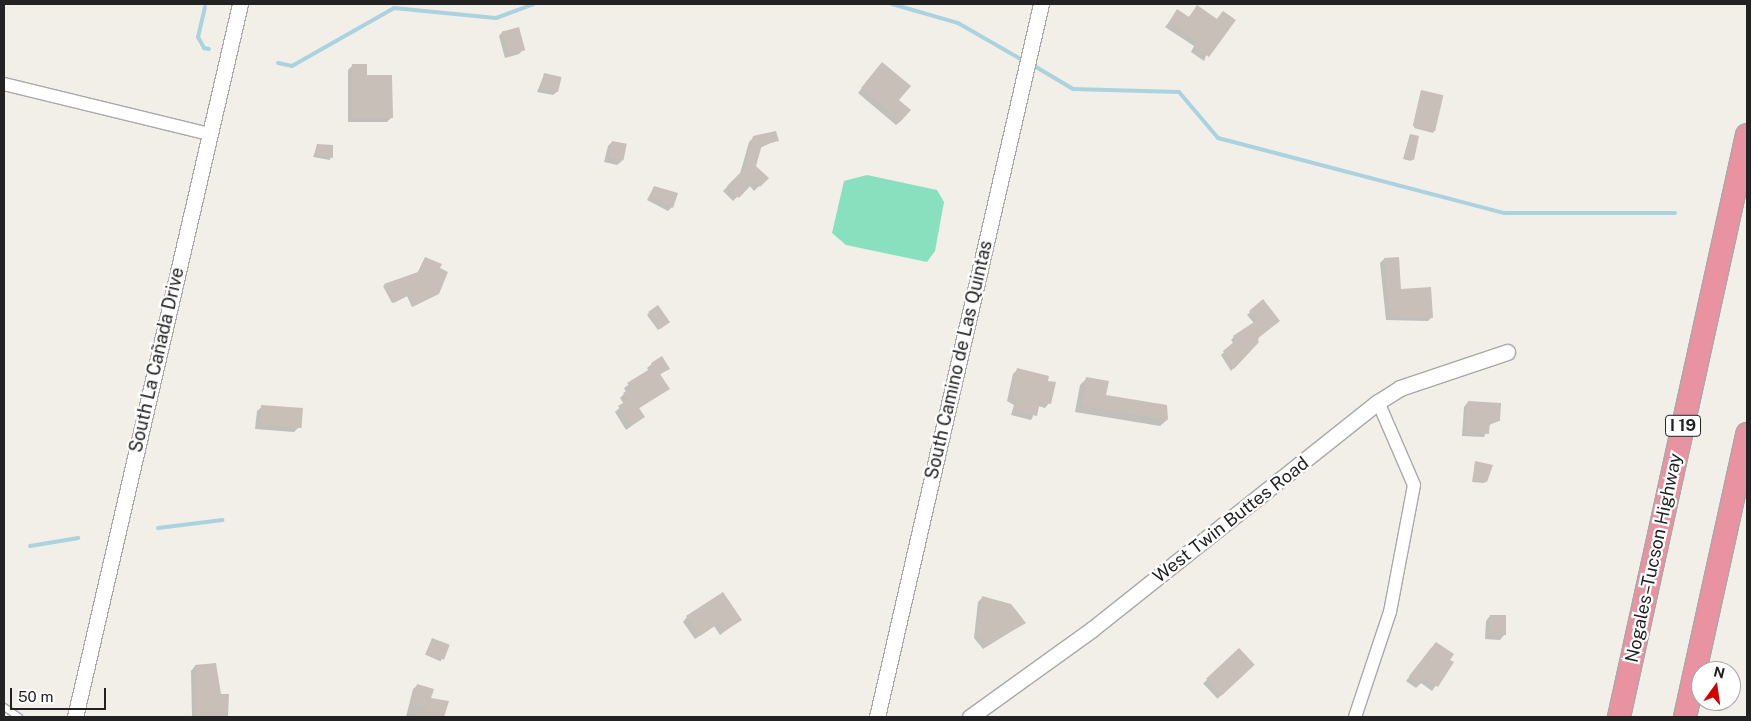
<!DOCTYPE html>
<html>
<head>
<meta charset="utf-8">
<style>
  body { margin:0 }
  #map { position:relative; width:1751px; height:721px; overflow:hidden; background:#f2efe9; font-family:"Public Sans",sans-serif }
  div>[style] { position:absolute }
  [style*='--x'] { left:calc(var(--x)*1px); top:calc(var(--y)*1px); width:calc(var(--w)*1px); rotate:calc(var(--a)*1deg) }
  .pitch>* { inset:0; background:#88e0be }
  .shadow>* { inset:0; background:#0003; transform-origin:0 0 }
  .stream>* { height:4px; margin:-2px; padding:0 2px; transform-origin:2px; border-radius:2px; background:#aad3df }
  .building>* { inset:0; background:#c7bfb8; transform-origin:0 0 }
  .roads { filter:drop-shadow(1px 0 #a9a9a9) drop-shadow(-1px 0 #a9a9a9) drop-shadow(0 1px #a9a9a9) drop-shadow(0 -1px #a9a9a9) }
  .service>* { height:6px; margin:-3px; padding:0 3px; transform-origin:3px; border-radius:3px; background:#fff }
  .minor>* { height:12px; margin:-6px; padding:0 6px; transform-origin:6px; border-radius:6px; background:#fff }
  .tertiary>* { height:15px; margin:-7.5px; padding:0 7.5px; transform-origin:7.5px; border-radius:7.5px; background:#fff }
  .motorway>* { height:22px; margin:-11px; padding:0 11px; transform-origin:11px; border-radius:11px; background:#e892a2 }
  span { translate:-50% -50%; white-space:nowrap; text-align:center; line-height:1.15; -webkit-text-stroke:4.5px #fff; paint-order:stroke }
  .shield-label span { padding:1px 4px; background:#fff; border:1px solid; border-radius:4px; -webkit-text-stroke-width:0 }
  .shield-label { font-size:16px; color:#222; font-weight:700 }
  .street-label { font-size:18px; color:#222 }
  .frame { position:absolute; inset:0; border:5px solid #222; pointer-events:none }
  .north { position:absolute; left:1691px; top:661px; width:50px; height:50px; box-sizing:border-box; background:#fff; border:1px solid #a7a7a7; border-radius:50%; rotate:14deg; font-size:14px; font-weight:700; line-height:20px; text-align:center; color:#222 }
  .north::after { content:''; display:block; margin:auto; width:18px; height:22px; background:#d40000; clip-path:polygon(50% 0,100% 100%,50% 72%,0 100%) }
  .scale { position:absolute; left:10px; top:688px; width:96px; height:22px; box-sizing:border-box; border:2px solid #222; border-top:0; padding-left:6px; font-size:15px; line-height:18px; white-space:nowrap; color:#222; -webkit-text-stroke:4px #fff; paint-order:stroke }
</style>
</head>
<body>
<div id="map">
  <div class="pitch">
    <div style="clip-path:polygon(867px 175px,937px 190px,944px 202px,935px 251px,927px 262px,846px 245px,832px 233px,844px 181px)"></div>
  </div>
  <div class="shadow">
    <div style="clip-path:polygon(1197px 7px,1216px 20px,1223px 12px,1204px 61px,1191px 52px,1194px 46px,1165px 27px,1178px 11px,1188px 18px)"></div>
    <div style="clip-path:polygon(503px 31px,523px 50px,519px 54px,505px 58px,499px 36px)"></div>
    <div style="clip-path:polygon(353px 65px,366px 76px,391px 118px,387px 122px,348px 122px,348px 70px)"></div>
    <div style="clip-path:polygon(878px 68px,897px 100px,901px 121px,896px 125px,858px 93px)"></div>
    <div style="clip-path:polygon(544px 75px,558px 91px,553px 95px,537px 92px)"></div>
    <div style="clip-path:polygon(1422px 91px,1434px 131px,1433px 133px,1414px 128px)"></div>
    <div style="clip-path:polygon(1410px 135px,1413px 159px,1411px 161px,1403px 159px)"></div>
    <div style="clip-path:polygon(754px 137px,777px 140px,760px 148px,755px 166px,767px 178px,754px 191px,749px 185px,733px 201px,723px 191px,740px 174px,749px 142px)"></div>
    <div style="clip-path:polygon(612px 142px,622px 161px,617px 165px,604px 162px,608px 146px)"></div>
    <div style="clip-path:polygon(318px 145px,332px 146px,330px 160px,313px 157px)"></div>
    <div style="clip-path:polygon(654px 187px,672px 207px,668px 211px,647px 200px)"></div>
    <div style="clip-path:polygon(425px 258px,435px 295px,412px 307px,407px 296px,392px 303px,383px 286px,417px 274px)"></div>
    <div style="clip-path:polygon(1384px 259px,1400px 290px,1432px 317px,1428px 321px,1386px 320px,1380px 263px)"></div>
    <div style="clip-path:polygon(1263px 301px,1258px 342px,1231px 371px,1221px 355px,1234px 344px,1231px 340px,1234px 337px,1254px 323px,1247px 315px)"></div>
    <div style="clip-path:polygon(657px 306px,667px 323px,658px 330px,647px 315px)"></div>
    <div style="clip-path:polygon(652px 364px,668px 369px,659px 375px,668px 389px,638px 409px,644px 417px,626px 430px,615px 412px,624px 404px,620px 398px,626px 392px,624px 388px,649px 371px,647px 368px)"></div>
    <div style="clip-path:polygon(1017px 370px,1047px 382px,1049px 403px,1045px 408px,1038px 406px,1031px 420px,1011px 415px,1014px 405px,1007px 401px,1013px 374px)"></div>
    <div style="clip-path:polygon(1087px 378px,1105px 396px,1167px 420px,1160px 426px,1075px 412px,1080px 385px)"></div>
    <div style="clip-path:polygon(1468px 402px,1499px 421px,1489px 425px,1484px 437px,1462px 436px,1464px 407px)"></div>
    <div style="clip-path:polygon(262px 407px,299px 427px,294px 432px,255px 429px,257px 411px)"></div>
    <div style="clip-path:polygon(1475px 463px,1486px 481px,1484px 483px,1472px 482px)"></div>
    <div style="clip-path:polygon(982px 598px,1025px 623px,983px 649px,974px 638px,978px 602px)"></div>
    <div style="clip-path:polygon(1490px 616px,1504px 635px,1500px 640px,1485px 639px,1486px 621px)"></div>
    <div style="clip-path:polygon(687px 617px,741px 619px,720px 635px,714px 626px,695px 639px,683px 622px)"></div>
    <div style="left:432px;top:639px;width:17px;height:17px;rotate:24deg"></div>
    <div style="clip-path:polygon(1431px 648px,1452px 663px,1432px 691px,1421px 683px,1416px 688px,1406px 681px)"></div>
    <div style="left:1239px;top:650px;width:21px;height:49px;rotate:47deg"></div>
    <div style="clip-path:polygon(195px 666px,220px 695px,225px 717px,192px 717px,191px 671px)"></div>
    <div style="clip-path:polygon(418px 685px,429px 699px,447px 705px,443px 717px,406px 717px,413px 689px)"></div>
  </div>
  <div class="stream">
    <div style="--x:892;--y:4;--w:69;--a:16.1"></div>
    <div style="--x:958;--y:23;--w:76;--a:29.9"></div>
    <div style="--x:205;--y:7;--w:31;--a:103"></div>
    <div style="--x:198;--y:37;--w:13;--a:61"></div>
    <div style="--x:204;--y:48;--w:5;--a:11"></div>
    <div style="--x:278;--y:63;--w:14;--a:12"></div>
    <div style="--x:292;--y:66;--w:117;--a:-29.6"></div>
    <div style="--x:394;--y:8;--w:102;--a:5.6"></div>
    <div style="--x:496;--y:18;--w:40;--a:-20.2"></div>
    <div style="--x:1031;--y:64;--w:49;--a:30.8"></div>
    <div style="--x:1073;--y:89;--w:106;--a:1.6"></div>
    <div style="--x:1179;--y:92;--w:60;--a:49.7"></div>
    <div style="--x:1218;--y:138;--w:296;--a:14.7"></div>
    <div style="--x:1504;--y:213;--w:171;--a:0"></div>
    <div style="--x:158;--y:528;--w:65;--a:-7"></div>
    <div style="--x:30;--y:546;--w:49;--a:-9.5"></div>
  </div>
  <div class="building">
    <div style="clip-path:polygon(1197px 5px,1217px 19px,1223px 11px,1236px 20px,1209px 57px,1194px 47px,1198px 42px,1169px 22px,1177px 9px,1189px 17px)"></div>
    <div style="left:519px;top:27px;width:24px;height:17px;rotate:75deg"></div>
    <div style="clip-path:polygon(882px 62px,911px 86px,899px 100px,911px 110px,901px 121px,861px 88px)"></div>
    <div style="clip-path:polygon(352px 64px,367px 64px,367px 75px,392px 75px,393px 118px,352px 118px)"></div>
    <div style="left:544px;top:73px;width:18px;height:15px;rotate:13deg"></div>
    <div style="left:1421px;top:90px;width:23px;height:37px;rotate:13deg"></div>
    <div style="clip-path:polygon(776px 131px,779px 141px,762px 145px,756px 166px,769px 178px,760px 187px,754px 182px,739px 198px,727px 186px,744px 169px,753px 136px)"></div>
    <div style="clip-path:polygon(1410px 134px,1419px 136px,1414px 160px,1404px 157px)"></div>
    <div style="left:612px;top:141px;width:15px;height:17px;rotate:11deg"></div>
    <div style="clip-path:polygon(317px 144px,333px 145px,333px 158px,314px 155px)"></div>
    <div style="clip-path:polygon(654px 186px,678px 193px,673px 208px,650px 196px)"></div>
    <div style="clip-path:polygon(425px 257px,442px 264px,440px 268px,448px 272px,439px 294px,414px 306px,409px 295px,394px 303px,384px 284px,418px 272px)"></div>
    <div style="clip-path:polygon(1399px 257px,1401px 289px,1431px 287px,1433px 318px,1390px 317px,1384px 258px)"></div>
    <div style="clip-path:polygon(1263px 299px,1280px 321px,1257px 339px,1259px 342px,1234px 369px,1223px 351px,1236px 340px,1233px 336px,1257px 320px,1249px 311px)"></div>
    <div style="left:658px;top:305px;width:21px;height:12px;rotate:55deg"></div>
    <div style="clip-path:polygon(662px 356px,670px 369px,660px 374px,670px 389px,639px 408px,645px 417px,631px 426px,618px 406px,628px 400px,623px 393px,631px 388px,627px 383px,653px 367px,651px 363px)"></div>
    <div style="clip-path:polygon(1017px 368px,1049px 376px,1048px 381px,1056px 382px,1051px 404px,1040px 402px,1037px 416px,1015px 411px,1017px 401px,1011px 396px)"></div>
    <div style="clip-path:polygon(1086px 377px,1109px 381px,1106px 395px,1167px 405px,1168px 420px,1082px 406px)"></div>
    <div style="clip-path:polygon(1468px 401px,1501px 403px,1500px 421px,1490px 421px,1489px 434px,1465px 432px)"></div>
    <div style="left:261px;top:405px;width:42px;height:20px;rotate:4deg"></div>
    <div style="clip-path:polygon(1475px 461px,1493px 465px,1487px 482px,1473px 480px)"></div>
    <div style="clip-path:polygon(723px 592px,742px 620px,725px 631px,719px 623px,700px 636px,686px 616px)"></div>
    <div style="clip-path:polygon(982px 596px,1011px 604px,1026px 623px,987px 645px,978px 633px)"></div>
    <div style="left:1490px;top:615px;width:16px;height:20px"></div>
    <div style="left:432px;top:638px;width:19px;height:16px;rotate:21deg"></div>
    <div style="clip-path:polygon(1436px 642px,1454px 654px,1450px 660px,1454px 662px,1438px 687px,1425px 679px,1421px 684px,1409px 676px)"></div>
    <div style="left:1239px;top:648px;width:23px;height:45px;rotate:47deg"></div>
    <div style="clip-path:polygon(216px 663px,221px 694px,229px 694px,228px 716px,196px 717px,195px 665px)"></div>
    <div style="clip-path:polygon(417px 684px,434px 689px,431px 698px,449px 701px,444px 717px,411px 717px,430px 709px,411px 704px)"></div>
  </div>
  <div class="roads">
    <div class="service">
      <div style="--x:4;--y:707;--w:18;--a:34"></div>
    </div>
    <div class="minor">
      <div style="--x:4;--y:84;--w:211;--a:13.7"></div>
      <div style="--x:1355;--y:717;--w:111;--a:-71.6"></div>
      <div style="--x:1390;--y:612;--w:129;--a:-79.3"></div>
      <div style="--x:1414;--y:485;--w:90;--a:-113.4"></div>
    </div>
    <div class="tertiary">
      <div style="--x:75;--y:717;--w:732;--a:-76.97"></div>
      <div style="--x:877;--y:717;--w:732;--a:-77.05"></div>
      <div style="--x:970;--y:717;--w:149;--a:-35.7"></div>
      <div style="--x:1091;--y:630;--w:367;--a:-38.5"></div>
      <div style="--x:1378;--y:402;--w:26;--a:-32"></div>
      <div style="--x:1400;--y:388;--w:113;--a:-18.6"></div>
    </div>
    <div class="motorway">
      <div style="--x:1619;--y:717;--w:596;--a:-77.6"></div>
      <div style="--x:1685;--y:717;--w:290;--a:-77.6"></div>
    </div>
  </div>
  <div class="shield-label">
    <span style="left:1683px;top:426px">I 19</span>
  </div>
  <div class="street-label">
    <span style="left:157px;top:360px;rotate:-77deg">South La Cañada Drive</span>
    <span style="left:959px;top:360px;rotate:-77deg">South Camino de Las Quintas</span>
    <span style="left:1231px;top:520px;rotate:-38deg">West Twin Buttes Road</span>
    <span style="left:1654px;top:558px;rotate:-78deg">Nogales–Tucson Highway</span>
  </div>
  <div class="frame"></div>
  <div class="north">N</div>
  <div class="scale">50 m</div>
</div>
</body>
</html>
